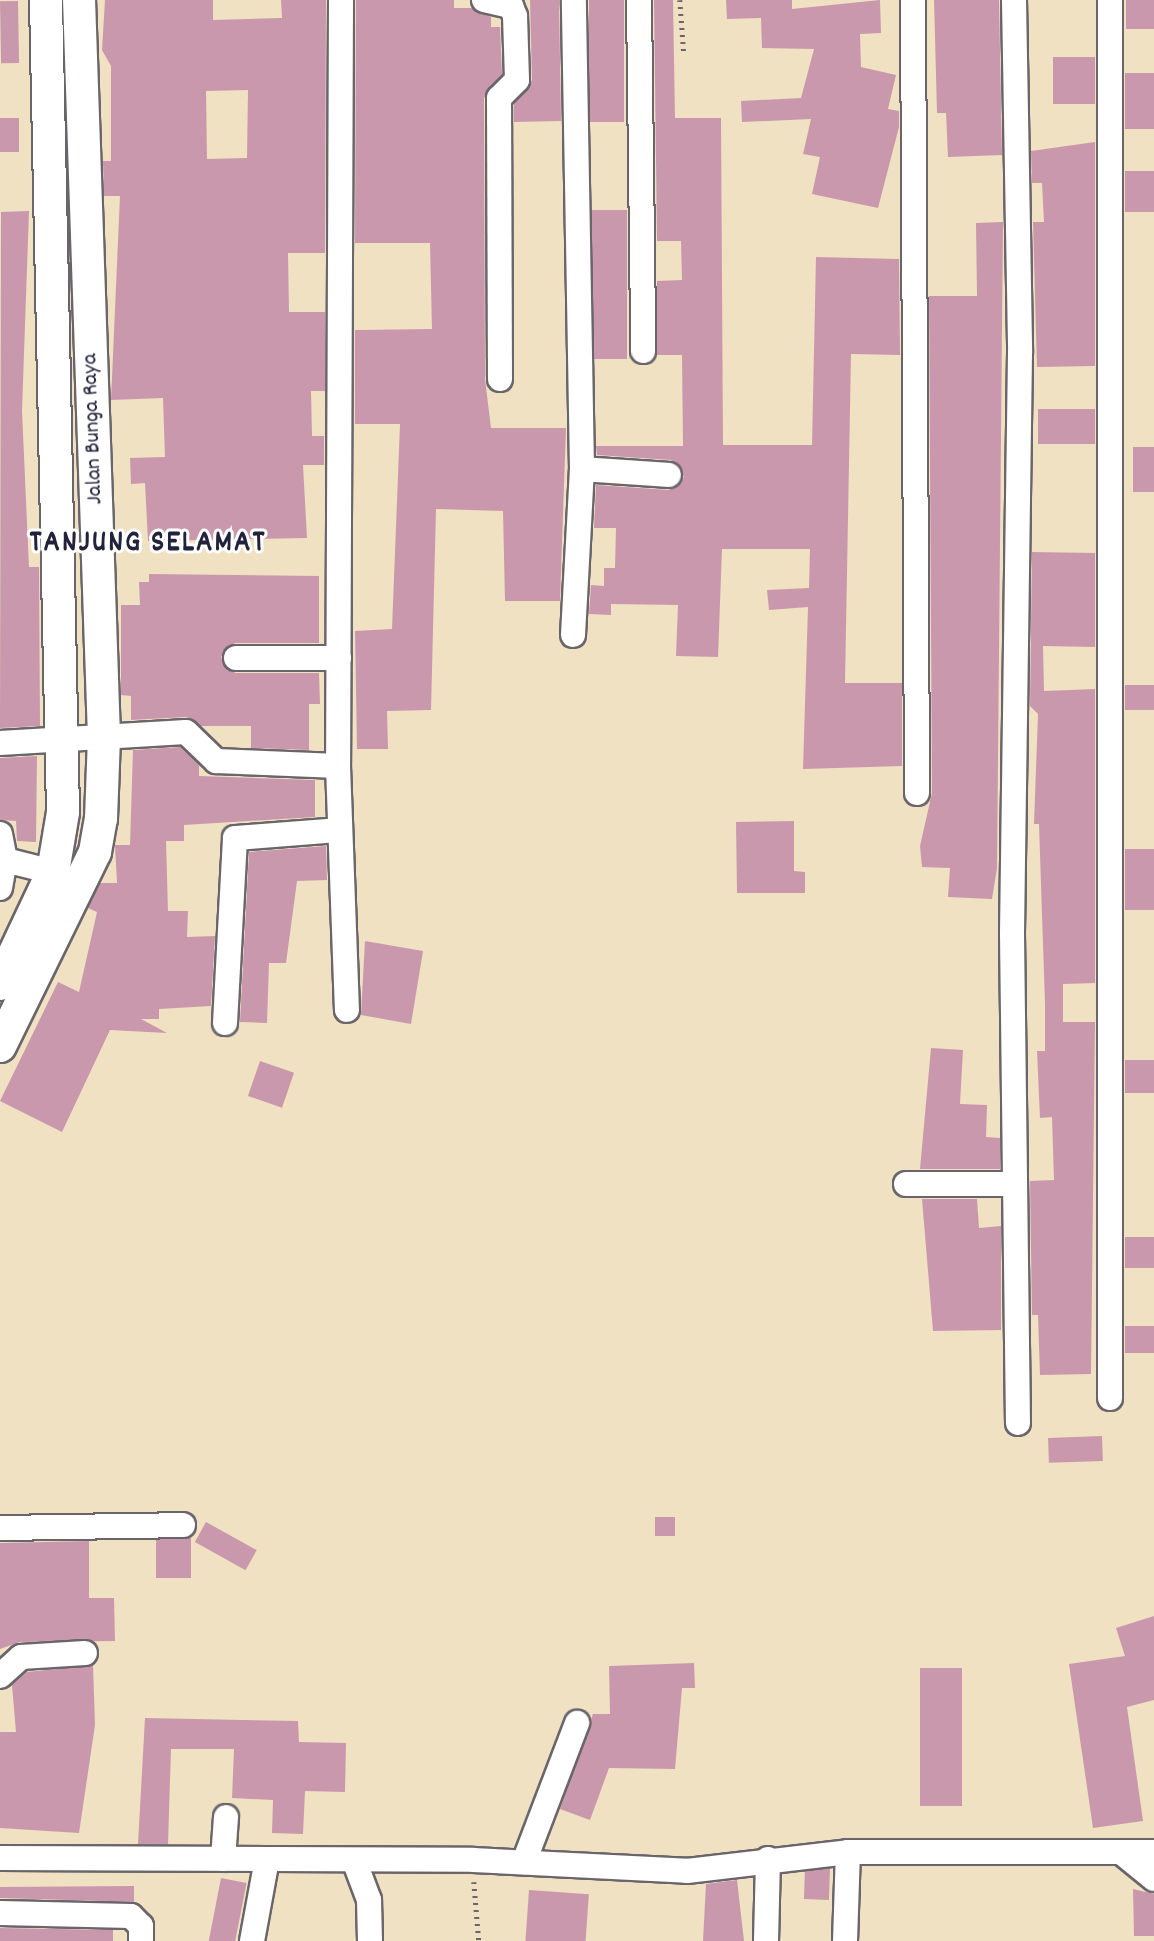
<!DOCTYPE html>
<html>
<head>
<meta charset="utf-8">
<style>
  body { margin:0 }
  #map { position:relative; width:1154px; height:1941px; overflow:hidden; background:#efe1c2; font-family:Dekko,sans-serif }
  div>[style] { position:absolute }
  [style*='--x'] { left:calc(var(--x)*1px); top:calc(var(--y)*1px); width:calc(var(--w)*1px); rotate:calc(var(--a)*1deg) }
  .building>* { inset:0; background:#ca98ac; transform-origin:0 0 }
  .path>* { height:4.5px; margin-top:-2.25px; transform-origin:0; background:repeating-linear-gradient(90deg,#6a656a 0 2px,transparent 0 7px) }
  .roads { filter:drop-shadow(2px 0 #6a656a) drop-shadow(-2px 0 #6a656a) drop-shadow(0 2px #6a656a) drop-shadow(0 -2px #6a656a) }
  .minor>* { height:24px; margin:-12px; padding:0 12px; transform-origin:12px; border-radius:12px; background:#fff }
  .major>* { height:32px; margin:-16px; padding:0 16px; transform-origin:16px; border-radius:16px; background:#fff }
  span { translate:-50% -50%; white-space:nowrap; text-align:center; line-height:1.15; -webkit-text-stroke:6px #fff; paint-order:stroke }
  .street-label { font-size:23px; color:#22223b }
  .district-label { font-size:30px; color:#22223b; font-weight:700; letter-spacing:2px }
</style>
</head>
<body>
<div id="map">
  <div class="building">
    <div style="clip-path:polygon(evenodd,105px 0,213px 0,213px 20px,282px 18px,281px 0,326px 0,325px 253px,288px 253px,289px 312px,325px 312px,325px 391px,311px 391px,312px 436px,324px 436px,324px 465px,303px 465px,307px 538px,148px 541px,145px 483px,131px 484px,130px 458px,165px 457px,163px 398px,111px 400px,120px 196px,104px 196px,103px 161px,111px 161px,111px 66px,102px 50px,105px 0,248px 90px,247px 158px,207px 159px,206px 91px,248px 90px)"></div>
    <div style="clip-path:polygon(356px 0,454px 0,454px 8px,472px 8px,491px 17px,491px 27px,500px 27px,502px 74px,484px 98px,485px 379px,491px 428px,566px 428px,560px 601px,505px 601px,503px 511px,436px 509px,431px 710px,387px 711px,388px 749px,357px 749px,355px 631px,392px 629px,400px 424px,355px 424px,355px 330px,432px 329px,430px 243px,355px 243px)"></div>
    <div style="clip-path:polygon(530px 0,559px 0,561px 121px,514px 122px,514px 104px,532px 80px)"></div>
    <div style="left:589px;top:0;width:35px;height:122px"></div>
    <div style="clip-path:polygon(654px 0,673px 0,675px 118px,721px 118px,723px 445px,812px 445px,816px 257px,899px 259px,900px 355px,851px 354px,845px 683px,902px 683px,902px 766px,803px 769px,808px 607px,769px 610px,767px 590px,809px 588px,810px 549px,722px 549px,718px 657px,676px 656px,678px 605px,611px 604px,611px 615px,589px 614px,591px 585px,604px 586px,604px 568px,615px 568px,616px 528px,594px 528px,596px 485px,669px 490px,684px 477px,671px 460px,597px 455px,596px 446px,683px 446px,682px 355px,657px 355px,657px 281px,682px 280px,681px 241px,657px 241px)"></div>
    <div style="clip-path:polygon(726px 0,792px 0,792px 9px,880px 0,881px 33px,860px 34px,861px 67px,896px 75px,888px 109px,899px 111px,899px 127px,878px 208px,812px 194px,820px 157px,803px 154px,811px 119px,742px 122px,741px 101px,801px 98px,814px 49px,762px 48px,761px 18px,727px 19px)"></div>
    <div style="clip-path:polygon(934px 0,999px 0,1002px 155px,948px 157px,946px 113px,937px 113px)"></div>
    <div style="left:1126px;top:0;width:28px;height:29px"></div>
    <div style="left:18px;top:1px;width:62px;height:18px;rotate:89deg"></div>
    <div style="left:1095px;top:57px;width:47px;height:42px;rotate:90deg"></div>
    <div style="left:1154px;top:73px;width:56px;height:29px;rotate:90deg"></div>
    <div style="left:0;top:118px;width:19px;height:34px"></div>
    <div style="clip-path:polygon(1095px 142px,1095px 366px,1037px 367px,1033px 222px,1044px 222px,1042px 183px,1032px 183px,1031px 151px)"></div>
    <div style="left:1154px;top:171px;width:41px;height:29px;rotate:90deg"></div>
    <div style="left:592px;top:210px;width:35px;height:149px"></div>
    <div style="clip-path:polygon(29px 211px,22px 411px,29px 567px,39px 567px,40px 726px,0 728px,1px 212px)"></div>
    <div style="clip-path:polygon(1003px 222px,997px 868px,992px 899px,948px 897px,950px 868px,922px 867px,920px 846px,932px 793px,929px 296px,977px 296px,976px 223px)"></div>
    <div style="left:1095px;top:409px;width:35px;height:57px;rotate:90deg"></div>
    <div style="left:1154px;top:447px;width:45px;height:21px;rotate:90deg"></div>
    <div style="clip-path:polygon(1032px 552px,1095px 553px,1095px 647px,1043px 646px,1044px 691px,1095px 689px,1095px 983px,1063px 984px,1063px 1022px,1095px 1022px,1091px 1374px,1040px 1375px,1038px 1315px,1032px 1315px,1030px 1181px,1054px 1180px,1052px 1117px,1040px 1118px,1037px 1051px,1045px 1051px,1045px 1004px,1039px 824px,1034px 824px,1038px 714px,1030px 706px)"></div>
    <div style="clip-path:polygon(149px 574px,319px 576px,319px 643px,235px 643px,221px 657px,235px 673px,319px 673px,320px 704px,309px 704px,309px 750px,251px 748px,251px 726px,201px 726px,186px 717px,131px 720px,131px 696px,121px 695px,121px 605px,140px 605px,139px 582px,149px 582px)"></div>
    <div style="left:1125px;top:685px;width:29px;height:25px"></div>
    <div style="clip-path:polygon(180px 747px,199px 765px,199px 776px,315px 780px,315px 817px,184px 825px,184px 841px,166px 841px,168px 911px,188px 911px,187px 937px,215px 936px,211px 1006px,159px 1009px,159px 1019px,141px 1019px,167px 1033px,110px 1030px,62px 1132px,0 1101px,58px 982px,79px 992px,97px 912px,88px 908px,100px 883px,117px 883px,115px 845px,130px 845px,133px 750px)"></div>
    <div style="clip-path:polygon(37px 756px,36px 842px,17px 841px,16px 821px,0 820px,0 758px)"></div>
    <div style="clip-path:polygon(794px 821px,794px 871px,805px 872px,805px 893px,737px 893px,736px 822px)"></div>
    <div style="clip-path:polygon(326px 846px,327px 880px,297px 881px,286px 963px,269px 963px,267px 1023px,240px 1022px,249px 852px)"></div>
    <div style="left:1125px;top:849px;width:29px;height:61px"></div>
    <div style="clip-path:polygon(365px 941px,423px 951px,411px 1024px,361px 1015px)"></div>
    <div style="clip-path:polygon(931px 1048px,963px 1050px,960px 1104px,987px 1105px,986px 1137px,1000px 1138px,1000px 1169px,920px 1169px)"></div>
    <div style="left:1125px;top:1060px;width:29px;height:33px"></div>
    <div style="left:260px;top:1061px;width:36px;height:37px;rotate:19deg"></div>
    <div style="clip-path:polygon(922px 1199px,977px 1199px,979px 1228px,1001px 1226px,1001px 1330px,933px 1331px)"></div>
    <div style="left:1154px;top:1237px;width:31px;height:29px;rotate:90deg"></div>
    <div style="left:1125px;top:1326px;width:29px;height:27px"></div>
    <div style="left:1102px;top:1436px;width:25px;height:54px;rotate:88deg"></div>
    <div style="left:655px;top:1517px;width:20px;height:19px"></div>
    <div style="left:206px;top:1522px;width:58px;height:23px;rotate:29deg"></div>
    <div style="left:191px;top:1538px;width:40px;height:35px;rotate:90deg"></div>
    <div style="clip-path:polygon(89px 1541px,89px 1598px,114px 1598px,115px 1641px,20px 1642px,0 1649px,0 1543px)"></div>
    <div style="clip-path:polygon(1154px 1616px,1154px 1700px,1127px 1707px,1143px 1821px,1093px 1828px,1069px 1664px,1125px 1656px,1116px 1628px)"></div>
    <div style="clip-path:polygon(694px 1663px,695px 1688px,682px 1688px,675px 1769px,609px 1768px,590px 1820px,560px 1809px,593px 1714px,610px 1714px,609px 1666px)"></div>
    <div style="clip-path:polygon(93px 1665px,95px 1725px,79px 1833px,0 1828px,0 1732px,16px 1732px,12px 1685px,27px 1672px)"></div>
    <div style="left:920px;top:1668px;width:42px;height:138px"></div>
    <div style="clip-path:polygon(145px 1718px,298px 1721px,299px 1742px,346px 1743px,345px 1792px,305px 1791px,303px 1834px,272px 1833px,273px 1800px,232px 1798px,234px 1749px,171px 1749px,168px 1844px,138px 1844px)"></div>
    <div style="left:830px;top:1869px;width:31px;height:25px;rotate:92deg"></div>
    <div style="left:221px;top:1878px;width:26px;height:64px;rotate:11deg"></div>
    <div style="clip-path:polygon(737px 1880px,744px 1941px,703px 1941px,706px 1884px)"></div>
    <div style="clip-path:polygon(134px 1886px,134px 1902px,0 1898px,0 1887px)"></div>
    <div style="clip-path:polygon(1133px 1889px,1154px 1894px,1154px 1936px,1134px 1936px)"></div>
    <div style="left:529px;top:1890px;width:60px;height:51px;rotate:4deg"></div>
    <div style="clip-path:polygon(0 1928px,113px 1930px,113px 1941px,0 1941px)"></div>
  </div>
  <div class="path">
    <div style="--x:680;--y:0;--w:54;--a:85.8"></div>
    <div style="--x:474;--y:1882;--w:59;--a:85.2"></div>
  </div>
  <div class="roads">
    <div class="minor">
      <div style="--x:341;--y:0;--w:766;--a:90.22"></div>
      <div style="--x:338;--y:766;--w:244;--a:87.9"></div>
      <div style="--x:484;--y:0;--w:28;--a:13"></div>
      <div style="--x:511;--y:6;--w:11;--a:68"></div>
      <div style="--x:515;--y:16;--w:64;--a:88.2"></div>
      <div style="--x:517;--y:80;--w:25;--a:135"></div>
      <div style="--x:499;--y:98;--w:281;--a:89.8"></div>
      <div style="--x:639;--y:0;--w:351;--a:89.3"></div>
      <div style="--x:913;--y:0;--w:793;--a:89.71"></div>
      <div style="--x:1014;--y:0;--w:353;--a:89"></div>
      <div style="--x:1020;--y:353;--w:581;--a:90.79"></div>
      <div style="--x:1012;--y:934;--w:489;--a:89.3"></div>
      <div style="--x:582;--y:469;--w:87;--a:3.9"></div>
      <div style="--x:573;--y:635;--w:166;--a:-86.9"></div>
      <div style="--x:582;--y:469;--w:469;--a:-91"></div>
      <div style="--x:236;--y:658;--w:103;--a:0"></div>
      <div style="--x:0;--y:743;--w:186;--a:-3.4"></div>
      <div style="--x:186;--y:732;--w:42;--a:44"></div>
      <div style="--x:216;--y:761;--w:122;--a:2.3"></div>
      <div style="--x:0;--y:834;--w:26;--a:79"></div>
      <div style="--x:0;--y:888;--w:28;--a:-80"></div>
      <div style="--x:5;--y:860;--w:49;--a:14"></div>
      <div style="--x:225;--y:1023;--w:185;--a:-86.9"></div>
      <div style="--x:235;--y:838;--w:104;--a:-4.4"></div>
      <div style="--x:906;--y:1184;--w:107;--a:0"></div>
      <div style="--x:1110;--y:1398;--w:1398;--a:-90"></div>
      <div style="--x:0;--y:1528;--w:183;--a:-0.9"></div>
      <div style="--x:0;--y:1676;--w:28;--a:-42"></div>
      <div style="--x:21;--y:1657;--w:64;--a:-3.6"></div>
      <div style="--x:1122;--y:1853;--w:41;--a:39.1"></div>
      <div style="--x:0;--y:1858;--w:473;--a:0.2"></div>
      <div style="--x:473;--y:1860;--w:214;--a:2.9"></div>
      <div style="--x:687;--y:1871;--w:162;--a:-6.7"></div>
      <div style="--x:848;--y:1852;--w:306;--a:0"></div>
      <div style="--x:223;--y:1859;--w:42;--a:-85.9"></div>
      <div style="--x:354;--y:1860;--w:43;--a:69.4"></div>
      <div style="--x:369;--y:1900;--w:41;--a:88.6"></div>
      <div style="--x:524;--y:1862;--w:149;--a:-69.1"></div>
      <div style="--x:0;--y:1913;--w:131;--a:1.3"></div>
      <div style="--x:131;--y:1916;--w:14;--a:45"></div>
      <div style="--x:141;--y:1926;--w:15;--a:90"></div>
      <div style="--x:252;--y:1941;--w:83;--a:-79.6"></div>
      <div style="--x:766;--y:1941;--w:82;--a:-88.6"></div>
      <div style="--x:845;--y:1941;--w:89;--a:-88.1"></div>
    </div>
    <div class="major">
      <div style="--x:0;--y:984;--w:124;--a:-64.7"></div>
      <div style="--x:53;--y:872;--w:61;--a:-80.5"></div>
      <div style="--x:63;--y:812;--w:812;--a:-91.2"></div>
      <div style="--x:0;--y:1046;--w:216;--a:-63.9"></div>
      <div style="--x:95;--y:852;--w:34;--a:-80"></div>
      <div style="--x:101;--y:819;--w:82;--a:-87.9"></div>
      <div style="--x:104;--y:737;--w:737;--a:-91.94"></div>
    </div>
  </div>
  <div class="street-label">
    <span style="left:94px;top:429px;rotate:-92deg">Jalan Bunga Raya</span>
  </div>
  <div class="district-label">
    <span style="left:148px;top:545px">TANJUNG SELAMAT</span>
  </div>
</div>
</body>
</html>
